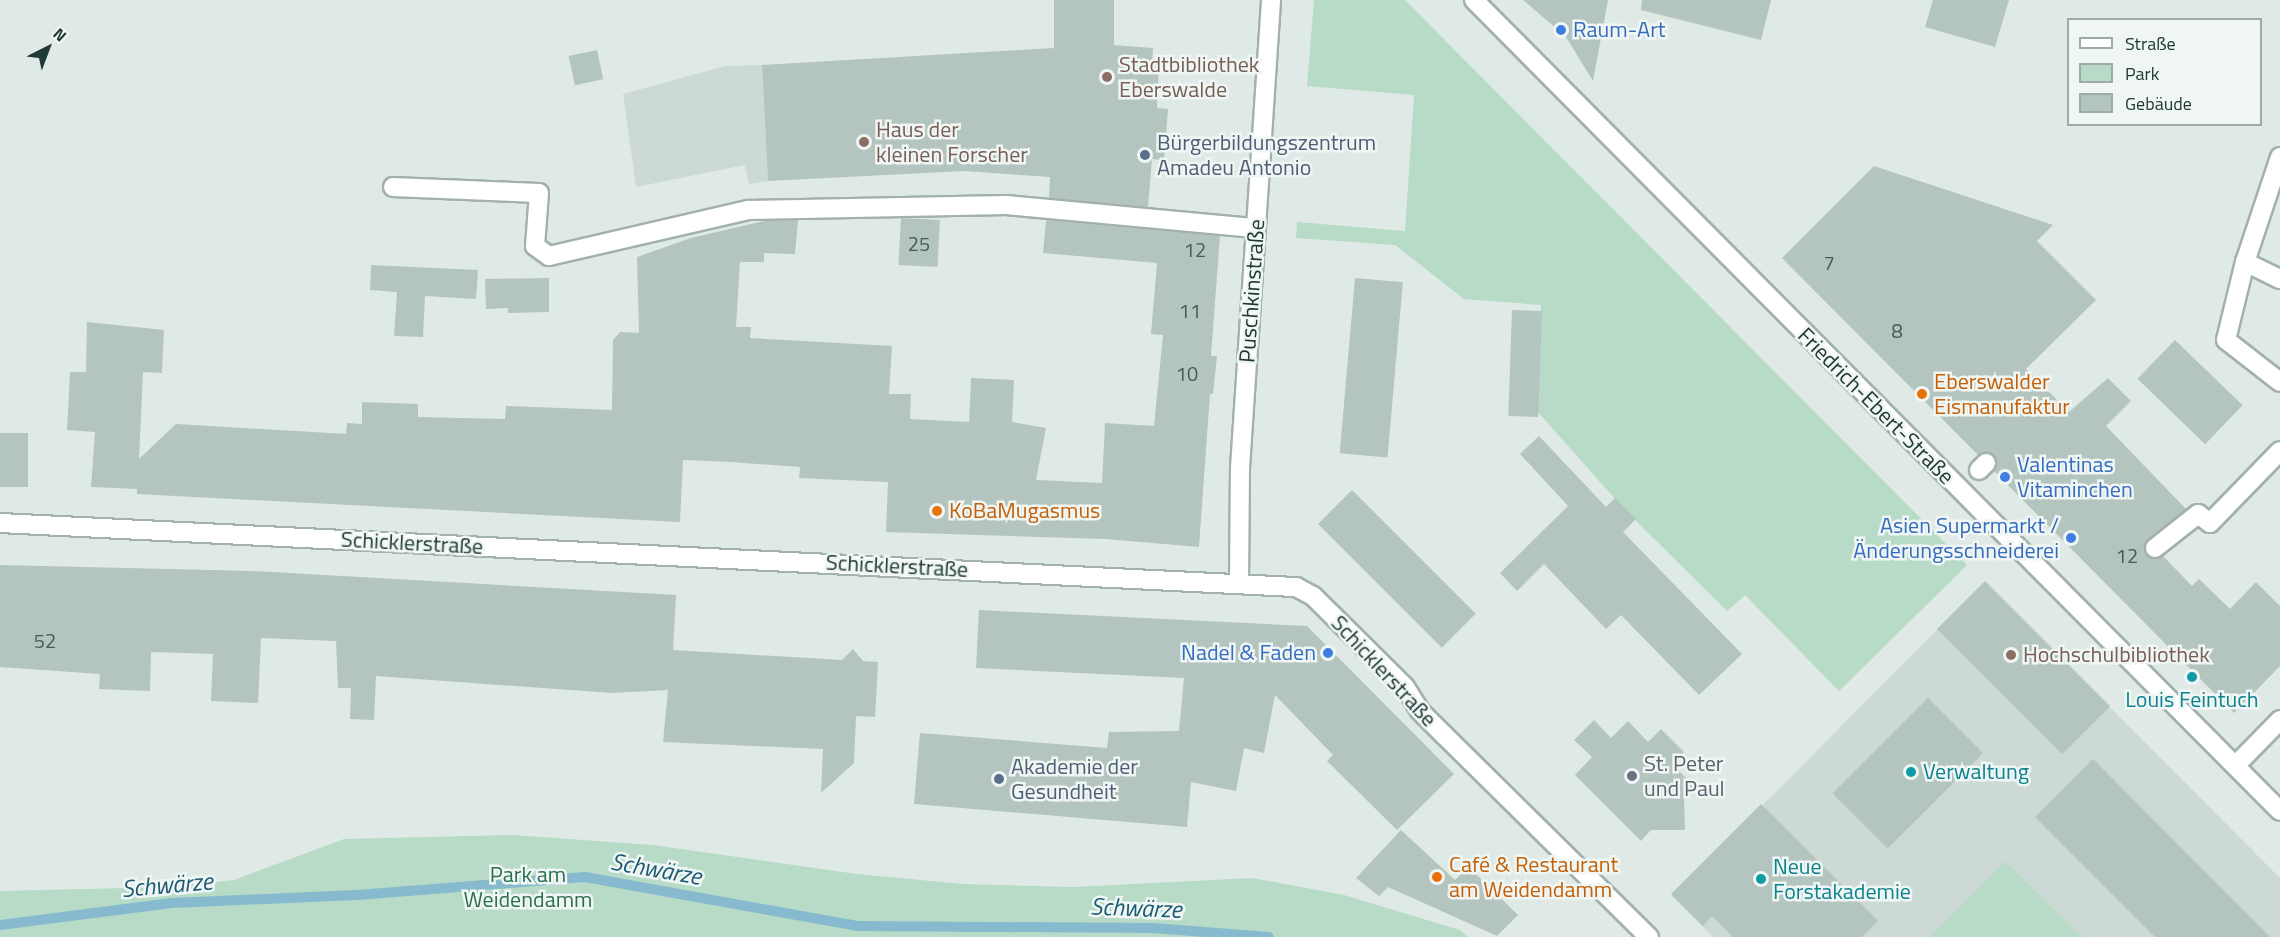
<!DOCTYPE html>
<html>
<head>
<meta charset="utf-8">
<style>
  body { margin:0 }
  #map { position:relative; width:2280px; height:937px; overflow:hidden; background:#dfeae6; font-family:"Titillium Web",sans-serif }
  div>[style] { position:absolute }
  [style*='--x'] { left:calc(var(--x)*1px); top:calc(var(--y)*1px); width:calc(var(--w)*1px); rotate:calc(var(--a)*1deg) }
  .built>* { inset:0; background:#cdd9d5 }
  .green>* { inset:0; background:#b7dbc6 }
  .stream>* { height:10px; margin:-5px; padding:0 5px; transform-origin:5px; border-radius:5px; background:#87bace }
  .building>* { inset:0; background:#b4c4bf; transform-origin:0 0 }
  .roads { filter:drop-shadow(2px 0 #a2b1ae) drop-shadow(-2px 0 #a2b1ae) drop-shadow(0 2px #a2b1ae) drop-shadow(0 -2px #a2b1ae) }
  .lane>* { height:18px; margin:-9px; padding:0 9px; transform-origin:9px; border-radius:9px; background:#fff }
  .street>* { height:18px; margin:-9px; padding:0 9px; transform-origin:9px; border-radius:9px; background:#fff }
  .dots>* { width:16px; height:16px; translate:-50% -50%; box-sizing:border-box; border:3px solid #eff6f4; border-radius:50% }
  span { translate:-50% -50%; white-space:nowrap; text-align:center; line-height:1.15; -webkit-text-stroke:5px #eff6f4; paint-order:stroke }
  .number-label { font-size:20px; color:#455c58 }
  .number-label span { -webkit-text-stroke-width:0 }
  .shop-label { font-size:22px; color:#366cbe }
  .left { translate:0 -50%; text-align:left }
  .right { translate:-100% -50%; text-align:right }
  .education-label { font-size:22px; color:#785e54 }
  .service-label { font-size:22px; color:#4e5e75 }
  .street-label { font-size:22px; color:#203936 }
  .food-label { font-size:22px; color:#c56008 }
  .culture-label { font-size:22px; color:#0d838f }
  .worship-label { font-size:22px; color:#5b616d }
  .park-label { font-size:22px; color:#2c6f4f }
  .water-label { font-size:24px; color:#1c5973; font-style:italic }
  .legend { position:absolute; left:2067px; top:18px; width:195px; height:108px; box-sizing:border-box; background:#eff6f4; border:2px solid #9caaa8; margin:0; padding:8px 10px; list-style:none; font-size:18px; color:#203936 }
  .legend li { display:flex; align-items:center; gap:12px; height:30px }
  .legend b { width:30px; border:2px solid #9caaa8 }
  .north { position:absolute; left:18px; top:18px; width:60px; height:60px; -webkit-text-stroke:4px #eff6f4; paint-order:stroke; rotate:42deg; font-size:16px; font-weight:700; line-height:24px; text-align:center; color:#203936 }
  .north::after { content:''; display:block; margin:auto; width:21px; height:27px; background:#203936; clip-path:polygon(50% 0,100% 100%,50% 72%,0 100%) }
</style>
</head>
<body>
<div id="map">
  <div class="built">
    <div style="clip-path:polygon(762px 65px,768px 181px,749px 184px,745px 165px,636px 187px,623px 94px,725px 66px)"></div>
    <div style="clip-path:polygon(1985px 582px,2280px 878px,2280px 937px,1713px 937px,1672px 896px)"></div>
  </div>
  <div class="green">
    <div style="clip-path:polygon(1314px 0,1405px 0,1967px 565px,1839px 691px,1745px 595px,1727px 611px,1624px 509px,1537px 411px,1541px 305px,1464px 299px,1395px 245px,1296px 238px,1297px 222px,1405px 231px,1414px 95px,1307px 86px)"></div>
    <div style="clip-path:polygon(513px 835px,653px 845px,857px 874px,963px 884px,1073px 887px,1252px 878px,1344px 895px,1460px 930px,1468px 937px,0 937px,0 891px,167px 887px,234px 880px,344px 839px)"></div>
    <div style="clip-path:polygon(2005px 861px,2082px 937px,1930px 937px)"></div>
  </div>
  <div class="stream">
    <div style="--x:0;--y:925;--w:173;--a:-7.3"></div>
    <div style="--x:172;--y:903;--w:185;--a:-2.5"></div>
    <div style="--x:357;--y:895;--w:229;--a:-4.5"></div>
    <div style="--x:585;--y:877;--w:275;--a:10.2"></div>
    <div style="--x:856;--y:926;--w:297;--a:0.4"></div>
    <div style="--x:1153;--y:928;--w:116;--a:4.4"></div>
  </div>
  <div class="building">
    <div style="clip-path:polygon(1054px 0,1114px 0,1114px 45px,1153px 48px,1152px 65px,1159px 66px,1157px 108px,1168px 109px,1164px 160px,1152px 159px,1148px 207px,1049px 198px,1050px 177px,964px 171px,768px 181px,762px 65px,1054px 48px)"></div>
    <div style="clip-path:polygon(1523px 0,1608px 0,1593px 81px,1566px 37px)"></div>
    <div style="clip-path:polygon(1642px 0,1771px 0,1761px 40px,1641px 10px)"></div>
    <div style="clip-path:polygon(1933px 0,2009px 0,1995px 47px,1925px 27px)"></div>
    <div style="left:597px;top:50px;width:30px;height:29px;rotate:78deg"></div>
    <div style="clip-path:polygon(1874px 166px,2053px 225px,2037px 241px,2096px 300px,2026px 369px,2069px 412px,2108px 378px,2131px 401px,2106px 426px,2186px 509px,2148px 540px,2144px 549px,2147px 555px,2156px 559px,2163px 556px,2192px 586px,2199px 579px,2230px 609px,2256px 582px,2280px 606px,2280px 666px,2234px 713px,1994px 471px,1994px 456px,1988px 452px,1978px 455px,1782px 258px)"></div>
    <div style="left:901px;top:218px;width:39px;height:47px;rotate:3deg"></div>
    <div style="clip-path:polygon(798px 220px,795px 254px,764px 253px,764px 262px,740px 262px,736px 327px,751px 327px,750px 338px,892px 346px,889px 394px,911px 394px,910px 419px,969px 422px,971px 378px,1014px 380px,1012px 422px,1046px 428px,1036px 480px,1102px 483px,1105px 423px,1154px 426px,1163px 335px,1151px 334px,1157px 263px,1043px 253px,1046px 220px,1220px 236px,1211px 356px,1217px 356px,1213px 394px,1210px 394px,1199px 547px,1106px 539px,886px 532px,888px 482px,799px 478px,800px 467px,731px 462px,683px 460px,680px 522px,137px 494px,137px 489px,91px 487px,95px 432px,67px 430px,70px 372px,86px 372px,87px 322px,164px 330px,162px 373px,143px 372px,139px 459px,176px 424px,346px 434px,347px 423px,362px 424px,362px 402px,418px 404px,418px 417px,505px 419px,506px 406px,612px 410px,613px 340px,620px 332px,639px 333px,637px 257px,691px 238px,764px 221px)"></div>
    <div style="clip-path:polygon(371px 265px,478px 270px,476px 299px,425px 296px,423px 337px,394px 336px,397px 292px,370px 290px)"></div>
    <div style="clip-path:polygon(549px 278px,549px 312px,508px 313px,508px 308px,486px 309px,485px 279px)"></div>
    <div style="left:1355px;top:278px;width:48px;height:176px;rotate:5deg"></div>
    <div style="left:1512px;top:310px;width:30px;height:106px;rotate:2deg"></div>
    <div style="left:2175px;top:340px;width:94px;height:54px;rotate:44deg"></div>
    <div style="left:0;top:433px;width:28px;height:54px"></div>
    <div style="clip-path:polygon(1539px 436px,1606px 507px,1615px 498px,1636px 519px,1623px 532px,1742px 654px,1699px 695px,1621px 615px,1606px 629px,1544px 564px,1517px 591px,1500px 573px,1568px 506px,1520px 454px)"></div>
    <div style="left:1352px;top:490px;width:175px;height:48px;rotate:45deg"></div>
    <div style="clip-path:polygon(0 565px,253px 571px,676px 595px,673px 650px,842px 660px,853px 649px,863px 661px,878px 662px,875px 717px,856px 716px,854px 763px,821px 793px,823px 749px,663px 742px,668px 690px,612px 693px,376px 676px,374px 720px,350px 719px,351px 688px,338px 688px,336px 641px,261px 638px,258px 703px,211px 701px,213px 654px,151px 652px,150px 691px,99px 689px,100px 674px,0 667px)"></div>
    <div style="left:1985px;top:581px;width:177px;height:68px;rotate:45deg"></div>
    <div style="clip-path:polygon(979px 610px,1307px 626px,1454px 774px,1397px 830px,1327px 761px,1333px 755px,1275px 695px,1264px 753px,1244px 748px,1236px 791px,1191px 782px,1187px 827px,914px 804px,920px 733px,1107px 748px,1109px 732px,1179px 731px,1184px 678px,976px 668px)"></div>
    <div style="left:1928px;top:698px;width:78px;height:135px;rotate:45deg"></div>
    <div style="clip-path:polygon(1594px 720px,1611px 738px,1628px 721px,1648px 742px,1661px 729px,1684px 752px,1673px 765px,1694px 786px,1684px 797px,1685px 830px,1651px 830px,1641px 841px,1575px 775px,1592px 757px,1574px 740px)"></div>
    <div style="clip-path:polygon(2093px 759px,2270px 937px,2155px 937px,2035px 817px)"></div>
    <div style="clip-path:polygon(1761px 804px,1878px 921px,1862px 937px,1733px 937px,1712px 916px,1703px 926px,1671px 894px)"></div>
    <div style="clip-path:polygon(1401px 830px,1455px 880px,1469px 867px,1518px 915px,1497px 936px,1388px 887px,1379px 896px,1356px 878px)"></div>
  </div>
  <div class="roads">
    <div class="lane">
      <div style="--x:2280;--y:157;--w:111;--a:108.4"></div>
      <div style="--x:2245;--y:262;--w:80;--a:103.7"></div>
      <div style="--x:2226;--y:340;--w:68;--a:37.9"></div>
      <div style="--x:393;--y:187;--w:146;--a:2.4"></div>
      <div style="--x:539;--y:193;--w:53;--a:94.3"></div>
      <div style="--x:535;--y:246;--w:17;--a:36"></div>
      <div style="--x:549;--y:256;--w:205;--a:-13"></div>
      <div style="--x:749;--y:210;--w:257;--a:-1.1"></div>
      <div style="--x:1006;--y:205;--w:251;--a:5.3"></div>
      <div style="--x:2245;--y:262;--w:39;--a:26"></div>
      <div style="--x:1979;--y:470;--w:10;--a:-45"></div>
      <div style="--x:2155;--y:548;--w:55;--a:-38.3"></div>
      <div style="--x:2198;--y:514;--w:15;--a:37"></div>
      <div style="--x:2210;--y:523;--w:100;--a:-45.8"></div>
    </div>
    <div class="street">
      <div style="--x:1474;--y:0;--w:1143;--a:45.18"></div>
      <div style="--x:0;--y:523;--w:1298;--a:2.83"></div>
      <div style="--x:1296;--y:587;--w:19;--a:28"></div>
      <div style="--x:1313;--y:596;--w:129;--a:44.7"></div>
      <div style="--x:1405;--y:687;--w:28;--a:58"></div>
      <div style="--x:1420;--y:711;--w:34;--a:45"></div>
      <div style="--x:1444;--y:735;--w:288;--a:44.6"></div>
      <div style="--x:1239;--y:582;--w:114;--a:-89.5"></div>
      <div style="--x:1240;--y:468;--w:469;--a:-86.2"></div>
      <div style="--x:2236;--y:765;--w:63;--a:-45.6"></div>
    </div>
  </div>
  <div class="dots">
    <div style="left:1561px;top:30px;background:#3f7fe0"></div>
    <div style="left:1107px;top:77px;background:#8d6e63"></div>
    <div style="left:864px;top:142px;background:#8d6e63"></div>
    <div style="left:1145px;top:155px;background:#5c6f8a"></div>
    <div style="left:1922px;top:394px;background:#e8710a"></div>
    <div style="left:2005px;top:477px;background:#3f7fe0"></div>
    <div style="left:937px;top:511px;background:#e8710a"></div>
    <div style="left:2071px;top:538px;background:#3f7fe0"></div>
    <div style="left:1328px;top:653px;background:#3f7fe0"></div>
    <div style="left:2011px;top:655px;background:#8d6e63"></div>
    <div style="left:2192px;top:677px;background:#0f9aa8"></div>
    <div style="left:1911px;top:772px;background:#0f9aa8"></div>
    <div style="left:1632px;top:776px;background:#6b7280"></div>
    <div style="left:999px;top:779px;background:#5c6f8a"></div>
    <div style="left:1437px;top:877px;background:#e8710a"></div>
    <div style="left:1761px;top:879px;background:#0f9aa8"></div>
  </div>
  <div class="number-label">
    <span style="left:919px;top:243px">25</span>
    <span style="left:1195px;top:249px">12</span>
    <span style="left:1829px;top:262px">7</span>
    <span style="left:1190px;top:310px">11</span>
    <span style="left:1897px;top:330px">8</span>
    <span style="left:1187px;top:373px">10</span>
    <span style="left:2127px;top:555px">12</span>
    <span style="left:45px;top:640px">52</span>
  </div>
  <div class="shop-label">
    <span class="left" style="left:1573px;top:30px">Raum-Art</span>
    <span class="left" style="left:2017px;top:477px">Valentinas<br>Vitaminchen</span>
    <span class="right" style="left:2059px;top:538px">Asien Supermarkt /<br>Änderungsschneiderei</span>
    <span class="right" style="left:1316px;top:653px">Nadel &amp; Faden</span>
  </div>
  <div class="education-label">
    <span class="left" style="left:1119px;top:77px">Stadtbibliothek<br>Eberswalde</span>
    <span class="left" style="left:876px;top:142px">Haus der<br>kleinen Forscher</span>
    <span class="left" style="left:2023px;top:655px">Hochschulbibliothek</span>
  </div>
  <div class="service-label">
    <span class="left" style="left:1157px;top:155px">Bürgerbildungszentrum<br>Amadeu Antonio</span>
    <span class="left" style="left:1011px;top:779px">Akademie der<br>Gesundheit</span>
  </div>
  <div class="street-label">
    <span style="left:1252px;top:291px;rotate:-86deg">Puschkinstraße</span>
    <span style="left:1876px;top:406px;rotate:45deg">Friedrich-Ebert-Straße</span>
    <span style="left:412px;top:543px;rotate:3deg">Schicklerstraße</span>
    <span style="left:897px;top:566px;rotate:3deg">Schicklerstraße</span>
    <span style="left:1384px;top:671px;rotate:47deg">Schicklerstraße</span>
  </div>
  <div class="food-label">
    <span class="left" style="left:1934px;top:394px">Eberswalder<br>Eismanufaktur</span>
    <span class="left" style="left:949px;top:511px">KoBaMugasmus</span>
    <span class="left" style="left:1449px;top:877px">Café &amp; Restaurant<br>am Weidendamm</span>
  </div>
  <div class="culture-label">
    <span style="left:2192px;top:700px">Louis Feintuch</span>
    <span class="left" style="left:1923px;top:772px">Verwaltung</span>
    <span class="left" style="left:1773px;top:879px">Neue<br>Forstakademie</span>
  </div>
  <div class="worship-label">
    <span class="left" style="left:1644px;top:776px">St. Peter<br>und Paul</span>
  </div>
  <div class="park-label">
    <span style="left:528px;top:887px">Park am<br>Weidendamm</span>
  </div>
  <div class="water-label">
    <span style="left:656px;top:869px;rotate:10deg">Schwärze</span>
    <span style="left:167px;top:885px;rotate:-5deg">Schwärze</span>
    <span style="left:1136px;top:908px;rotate:2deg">Schwärze</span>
  </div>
  <ul class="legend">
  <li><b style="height:8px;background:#fff"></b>Straße</li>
  <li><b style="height:16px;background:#b7dbc6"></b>Park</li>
  <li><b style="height:16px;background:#b4c4bf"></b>Gebäude</li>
  </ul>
  <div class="north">N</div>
</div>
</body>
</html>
